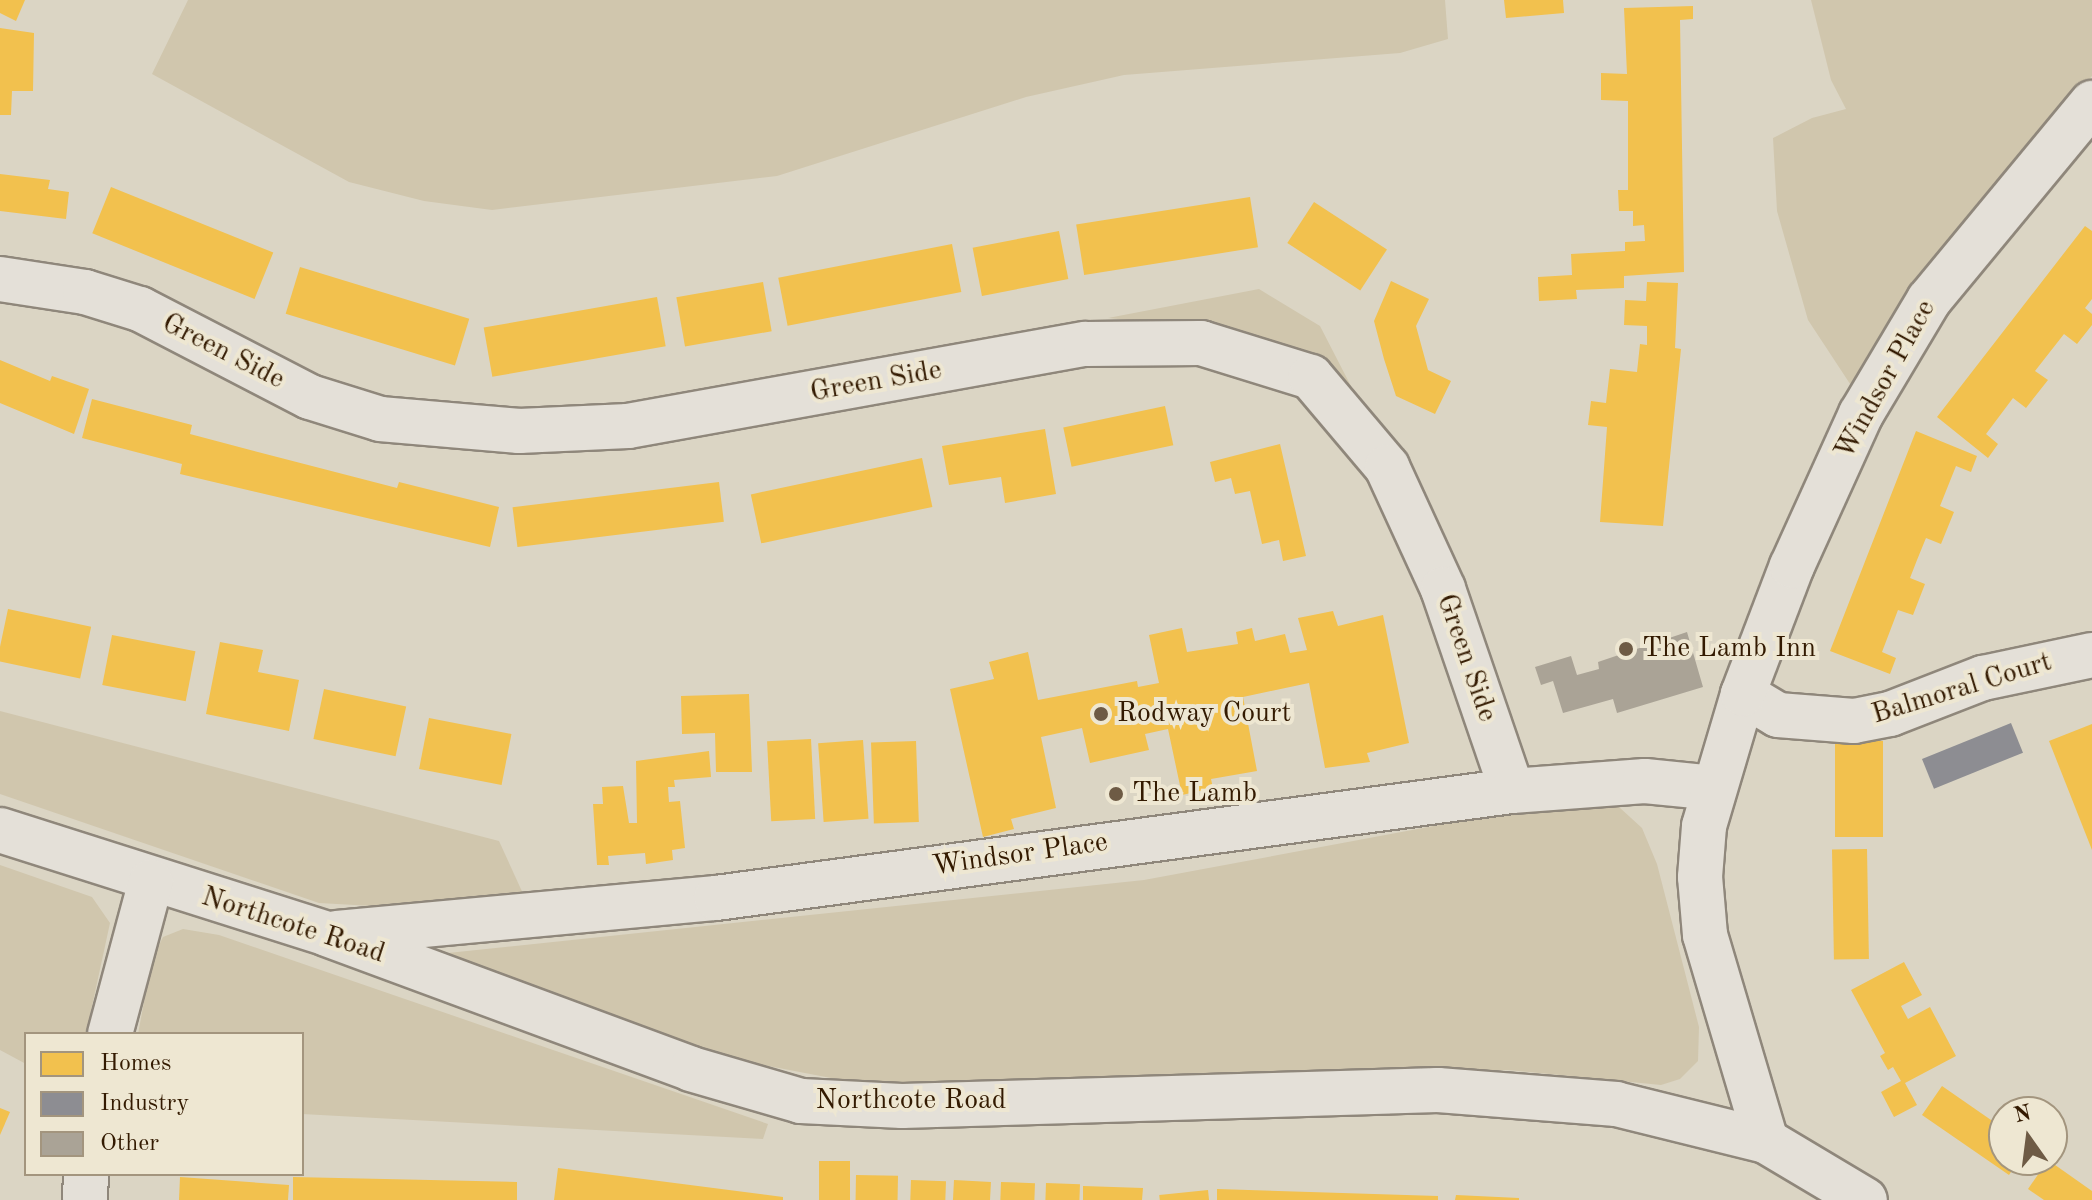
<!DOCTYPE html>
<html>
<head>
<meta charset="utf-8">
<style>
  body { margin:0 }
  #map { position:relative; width:2092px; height:1200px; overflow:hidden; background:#dbd5c4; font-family:"Old Standard TT",serif }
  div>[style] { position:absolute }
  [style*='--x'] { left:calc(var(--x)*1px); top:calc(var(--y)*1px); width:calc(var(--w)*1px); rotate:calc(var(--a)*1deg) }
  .green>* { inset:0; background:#d0c6ad }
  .homes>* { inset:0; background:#f2c14e; transform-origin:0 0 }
  .industry>* { inset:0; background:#8d8d92; transform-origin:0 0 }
  .building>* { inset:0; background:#aaa396 }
  .roads { filter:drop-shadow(2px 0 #8f877b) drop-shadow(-2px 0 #8f877b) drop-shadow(0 2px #8f877b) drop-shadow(0 -2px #8f877b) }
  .minor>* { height:44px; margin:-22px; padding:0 22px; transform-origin:22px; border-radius:22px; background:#e4e0d8 }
  .dots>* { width:22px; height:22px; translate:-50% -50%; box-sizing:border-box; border:4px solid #eee7d2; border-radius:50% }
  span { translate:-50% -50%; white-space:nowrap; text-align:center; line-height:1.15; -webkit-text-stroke:8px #eee7d2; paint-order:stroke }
  .street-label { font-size:28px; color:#331a01 }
  .poi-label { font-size:28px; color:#331a01 }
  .left { translate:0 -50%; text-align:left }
  .legend { position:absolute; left:24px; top:1032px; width:280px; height:144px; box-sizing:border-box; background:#eee7d2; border:2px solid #a3957e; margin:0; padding:10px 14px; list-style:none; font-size:24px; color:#331a01 }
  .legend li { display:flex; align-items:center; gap:16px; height:40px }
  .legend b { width:40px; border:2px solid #a3957e }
  .north { position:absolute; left:1988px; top:1096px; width:80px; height:80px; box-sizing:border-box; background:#eee7d2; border:2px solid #a3957e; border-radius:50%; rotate:346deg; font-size:22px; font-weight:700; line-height:32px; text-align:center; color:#331a01 }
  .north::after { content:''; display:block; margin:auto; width:28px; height:36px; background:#6e5b45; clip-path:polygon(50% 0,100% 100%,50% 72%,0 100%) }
</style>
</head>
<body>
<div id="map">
  <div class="green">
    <div style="clip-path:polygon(188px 0,1445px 0,1448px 39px,1400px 53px,1124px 75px,1026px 97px,777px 176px,492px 210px,424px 201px,349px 182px,152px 74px)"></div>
    <div style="clip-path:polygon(1811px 0,2092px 0,2092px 76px,1913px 282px,1856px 393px,1808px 320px,1777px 211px,1773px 138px,1812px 118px,1846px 109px,1831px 80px)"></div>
    <div style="clip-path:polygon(1259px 289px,1320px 326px,1372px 427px,1229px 330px,1108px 318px)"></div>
    <div style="clip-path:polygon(0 711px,499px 841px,525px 898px,391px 907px,319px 903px,0 794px)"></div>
    <div style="clip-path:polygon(1557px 803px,1619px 807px,1642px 828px,1657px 864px,1699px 1027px,1698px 1061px,1680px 1079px,1661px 1085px,1508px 1070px,883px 1088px,721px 1057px,448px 953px,1144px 880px)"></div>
    <div style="clip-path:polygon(0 865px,92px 897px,110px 923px,86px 1034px,26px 1034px,26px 1064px,0 1050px)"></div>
    <div style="clip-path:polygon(183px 929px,219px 935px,768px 1124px,763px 1139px,302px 1114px,302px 1034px,138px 1034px,152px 959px,163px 937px)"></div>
  </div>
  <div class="homes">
    <div style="clip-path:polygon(0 0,25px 0,16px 21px,0 13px)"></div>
    <div style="clip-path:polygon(1504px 0,1563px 0,1564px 13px,1506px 18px)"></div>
    <div style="clip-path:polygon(1693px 6px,1693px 19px,1680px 20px,1684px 272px,1624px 276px,1624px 288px,1576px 290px,1577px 299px,1539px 301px,1538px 277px,1572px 275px,1571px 254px,1625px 251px,1625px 242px,1645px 241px,1644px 225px,1633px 226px,1633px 211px,1619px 211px,1618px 190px,1628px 190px,1628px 101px,1601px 100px,1601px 73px,1627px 74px,1624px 8px)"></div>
    <div style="clip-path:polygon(0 28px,34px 33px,33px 91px,12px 91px,11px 115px,0 115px)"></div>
    <div style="clip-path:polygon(0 174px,50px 180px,48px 189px,69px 192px,66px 219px,0 211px)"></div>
    <div style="left:111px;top:187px;width:175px;height:50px;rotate:22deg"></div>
    <div style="left:1250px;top:197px;width:51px;height:176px;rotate:81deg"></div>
    <div style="left:1314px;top:202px;width:87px;height:49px;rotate:33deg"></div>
    <div style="clip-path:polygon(2085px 226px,2092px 231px,2092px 299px,2085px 308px,2092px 314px,2092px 325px,2077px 344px,2064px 334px,2035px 371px,2048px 380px,2026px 408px,2013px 398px,1986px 434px,1998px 444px,1988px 458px,1937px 417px)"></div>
    <div style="left:1059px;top:231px;width:49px;height:88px;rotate:79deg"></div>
    <div style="left:952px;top:244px;width:49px;height:177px;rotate:79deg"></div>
    <div style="left:300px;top:267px;width:177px;height:49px;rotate:17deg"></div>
    <div style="clip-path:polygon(1391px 281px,1429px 299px,1416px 326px,1428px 370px,1451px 381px,1435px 414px,1396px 396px,1384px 359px,1374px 321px)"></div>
    <div style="left:763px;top:282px;width:50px;height:88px;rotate:80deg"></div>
    <div style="clip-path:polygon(1647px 282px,1678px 283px,1675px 348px,1681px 349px,1663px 526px,1600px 522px,1607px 427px,1588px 425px,1591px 401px,1606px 403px,1610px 369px,1637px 372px,1640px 344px,1647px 345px,1647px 326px,1624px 325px,1625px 300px,1646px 301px)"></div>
    <div style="left:657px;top:297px;width:50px;height:176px;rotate:80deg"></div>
    <div style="clip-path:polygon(0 360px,50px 381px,52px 376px,89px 389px,74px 434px,0 403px)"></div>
    <div style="clip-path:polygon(92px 399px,192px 425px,190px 434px,239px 447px,397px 488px,399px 482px,499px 507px,490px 547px,180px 474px,182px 464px,82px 438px)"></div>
    <div style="left:1165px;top:406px;width:40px;height:104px;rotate:78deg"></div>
    <div style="clip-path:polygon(1045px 429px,1056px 494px,1005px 503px,1001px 477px,949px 485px,942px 446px)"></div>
    <div style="clip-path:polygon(1916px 431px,1977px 456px,1971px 472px,1956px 466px,1940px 506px,1954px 512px,1941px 544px,1926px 538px,1917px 560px,1910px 578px,1925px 584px,1913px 615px,1898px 610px,1882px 652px,1896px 658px,1890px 674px,1830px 651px)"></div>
    <div style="clip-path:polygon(1280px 444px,1306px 556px,1283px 561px,1279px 540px,1262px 544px,1250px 491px,1235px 494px,1231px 478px,1215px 482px,1210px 462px)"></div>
    <div style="left:922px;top:458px;width:50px;height:175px;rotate:78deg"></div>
    <div style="left:719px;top:482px;width:40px;height:208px;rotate:83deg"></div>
    <div style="left:8px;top:609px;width:85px;height:53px;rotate:12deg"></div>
    <div style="clip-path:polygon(1333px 611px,1338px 626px,1383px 615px,1409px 743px,1367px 753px,1370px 762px,1325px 768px,1309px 683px,1243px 697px,1257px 771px,1211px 779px,1213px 788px,1182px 795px,1168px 729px,1145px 734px,1149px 750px,1090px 763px,1082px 728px,1041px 737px,1056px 808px,1011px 819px,1014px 829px,983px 837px,950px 689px,994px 679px,989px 662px,1028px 652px,1038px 700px,1137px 681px,1138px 687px,1159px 683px,1149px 635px,1182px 628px,1187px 652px,1238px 644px,1236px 632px,1252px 628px,1255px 641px,1285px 634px,1290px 653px,1307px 650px,1298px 618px)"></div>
    <div style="left:112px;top:635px;width:85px;height:51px;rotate:11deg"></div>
    <div style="clip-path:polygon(220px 642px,263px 650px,258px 672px,299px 680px,289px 731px,206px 714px)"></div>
    <div style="left:324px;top:689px;width:84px;height:51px;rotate:12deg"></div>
    <div style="clip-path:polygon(749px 694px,752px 772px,716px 772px,715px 733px,682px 734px,681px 696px)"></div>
    <div style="left:429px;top:718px;width:84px;height:52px;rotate:11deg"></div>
    <div style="clip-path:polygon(2092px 724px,2092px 850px,2049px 741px)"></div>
    <div style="left:811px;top:739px;width:80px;height:44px;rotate:87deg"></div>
    <div style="left:863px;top:740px;width:79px;height:45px;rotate:86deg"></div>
    <div style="left:916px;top:741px;width:81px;height:45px;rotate:88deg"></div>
    <div style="left:1835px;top:741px;width:48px;height:96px"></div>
    <div style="clip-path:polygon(709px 751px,711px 777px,674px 780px,675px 787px,668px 787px,669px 802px,680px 801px,685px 848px,672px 850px,673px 860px,646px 864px,645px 853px,608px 856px,609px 865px,597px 865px,593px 804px,603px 804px,602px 787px,623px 786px,629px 823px,637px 823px,636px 761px)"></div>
    <div style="left:1867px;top:849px;width:110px;height:35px;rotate:89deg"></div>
    <div style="clip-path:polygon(1904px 962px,1922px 995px,1901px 1006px,1908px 1019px,1930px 1007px,1956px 1056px,1905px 1083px,1917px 1105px,1894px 1117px,1881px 1092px,1901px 1081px,1893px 1067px,1888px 1070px,1880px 1056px,1885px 1053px,1851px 990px)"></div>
    <div style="clip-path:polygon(1942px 1086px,2004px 1129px,2004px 1160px,2019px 1160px,2009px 1175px,1922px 1115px)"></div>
    <div style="clip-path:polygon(0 1108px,10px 1112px,0 1135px)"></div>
    <div style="clip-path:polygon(2048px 1160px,2092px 1191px,2092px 1200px,2044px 1200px,2028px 1189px)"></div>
    <div style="left:819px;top:1161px;width:31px;height:39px"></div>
    <div style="clip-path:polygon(558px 1168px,783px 1197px,783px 1200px,554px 1200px)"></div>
    <div style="left:856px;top:1175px;width:42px;height:25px;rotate:1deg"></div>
    <div style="clip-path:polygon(180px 1177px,289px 1185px,288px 1200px,179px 1200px)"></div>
    <div style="clip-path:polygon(293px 1177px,517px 1182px,517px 1200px,293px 1200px)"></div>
    <div style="left:911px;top:1180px;width:35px;height:20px;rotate:2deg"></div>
    <div style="left:954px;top:1180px;width:37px;height:20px;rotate:3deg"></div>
    <div style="left:1001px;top:1182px;width:34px;height:18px;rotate:2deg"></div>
    <div style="left:1046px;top:1183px;width:34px;height:17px;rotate:2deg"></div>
    <div style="clip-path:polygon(1083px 1186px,1143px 1188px,1142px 1200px,1083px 1200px)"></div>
    <div style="clip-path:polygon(1217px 1189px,1438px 1196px,1438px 1200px,1217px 1200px)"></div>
    <div style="left:1208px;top:1190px;width:10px;height:49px;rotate:84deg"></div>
    <div style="clip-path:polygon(1456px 1195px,1519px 1198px,1519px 1200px,1455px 1200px)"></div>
  </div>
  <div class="industry">
    <div style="left:2011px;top:723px;width:32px;height:96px;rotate:68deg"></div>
  </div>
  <div class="building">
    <div style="clip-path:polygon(1687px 632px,1703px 687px,1617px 713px,1613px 699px,1563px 713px,1553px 681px,1541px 685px,1535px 667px,1571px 656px,1577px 675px,1599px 669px,1598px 662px)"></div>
  </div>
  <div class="roads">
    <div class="minor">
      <div style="--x:0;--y:279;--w:86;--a:8.7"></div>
      <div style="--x:85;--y:292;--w:58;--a:17.2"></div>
      <div style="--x:140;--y:309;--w:191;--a:27.4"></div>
      <div style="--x:310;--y:397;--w:73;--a:17.4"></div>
      <div style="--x:380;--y:419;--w:140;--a:4.9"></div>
      <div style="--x:519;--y:431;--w:109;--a:-2.6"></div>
      <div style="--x:628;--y:426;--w:465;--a:-10.2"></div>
      <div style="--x:1086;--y:344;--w:115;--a:-0.5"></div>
      <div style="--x:1201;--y:343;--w:115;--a:17.2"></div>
      <div style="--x:1311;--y:377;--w:118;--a:49.8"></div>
      <div style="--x:1387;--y:467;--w:134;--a:65.3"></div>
      <div style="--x:1443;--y:589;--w:213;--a:71.1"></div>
      <div style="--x:1743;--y:694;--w:41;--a:31"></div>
      <div style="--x:1778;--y:715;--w:76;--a:4.5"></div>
      <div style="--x:1854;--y:721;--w:37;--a:-11"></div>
      <div style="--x:1890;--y:714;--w:100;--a:-21.2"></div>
      <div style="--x:1983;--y:678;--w:111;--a:-11.9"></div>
      <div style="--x:0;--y:830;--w:343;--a:17.6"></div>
      <div style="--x:327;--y:934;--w:388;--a:20.3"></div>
      <div style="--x:691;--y:1069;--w:115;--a:16.2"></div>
      <div style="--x:801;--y:1101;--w:101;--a:2.8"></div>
      <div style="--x:902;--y:1106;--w:536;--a:-1.71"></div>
      <div style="--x:1438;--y:1090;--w:179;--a:4.5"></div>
      <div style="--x:1616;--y:1104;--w:154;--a:13.9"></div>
      <div style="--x:1766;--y:1141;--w:115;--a:30.8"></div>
      <div style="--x:337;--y:933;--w:381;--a:-5.3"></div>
      <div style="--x:716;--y:898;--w:803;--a:-7.66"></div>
      <div style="--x:1512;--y:791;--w:133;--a:-4.3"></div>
      <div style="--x:1645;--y:781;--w:69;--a:5.8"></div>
      <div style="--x:110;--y:1034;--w:158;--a:-75"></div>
      <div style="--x:1766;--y:1141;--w:215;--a:-106.5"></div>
      <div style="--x:1705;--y:935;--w:58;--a:-94.9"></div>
      <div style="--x:1700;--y:877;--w:51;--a:-85.5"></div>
      <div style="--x:1704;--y:826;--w:138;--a:-73.5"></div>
      <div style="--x:1743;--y:694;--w:137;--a:-69.1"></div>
      <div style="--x:1792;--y:566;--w:167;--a:-65.6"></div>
      <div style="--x:1861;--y:414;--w:133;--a:-59.2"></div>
      <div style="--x:1929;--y:300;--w:256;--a:-50.4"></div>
      <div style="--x:85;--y:1200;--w:26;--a:-88"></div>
    </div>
  </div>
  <div class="dots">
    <div style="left:1626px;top:649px;background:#6e5b45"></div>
    <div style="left:1101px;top:714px;background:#6e5b45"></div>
    <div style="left:1116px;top:794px;background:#6e5b45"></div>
  </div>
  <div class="street-label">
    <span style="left:223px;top:352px;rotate:27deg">Green Side</span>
    <span style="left:1886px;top:380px;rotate:-61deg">Windsor Place</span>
    <span style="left:876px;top:382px;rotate:-10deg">Green Side</span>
    <span style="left:1466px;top:658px;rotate:71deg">Green Side</span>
    <span style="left:1962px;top:689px;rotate:-17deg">Balmoral Court</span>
    <span style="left:1020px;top:855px;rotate:-8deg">Windsor Place</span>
    <span style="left:293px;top:926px;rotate:18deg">Northcote Road</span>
    <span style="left:911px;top:1101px">Northcote Road</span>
  </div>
  <div class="poi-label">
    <span class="left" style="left:1642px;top:649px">The Lamb Inn</span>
    <span class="left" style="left:1117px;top:714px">Rodway Court</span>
    <span class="left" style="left:1132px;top:794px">The Lamb</span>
  </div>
  <ul class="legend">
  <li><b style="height:22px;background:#f2c14e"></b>Homes</li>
  <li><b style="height:22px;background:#8d8d92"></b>Industry</li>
  <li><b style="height:22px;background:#aaa396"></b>Other</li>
  </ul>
  <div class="north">N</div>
</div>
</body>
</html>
